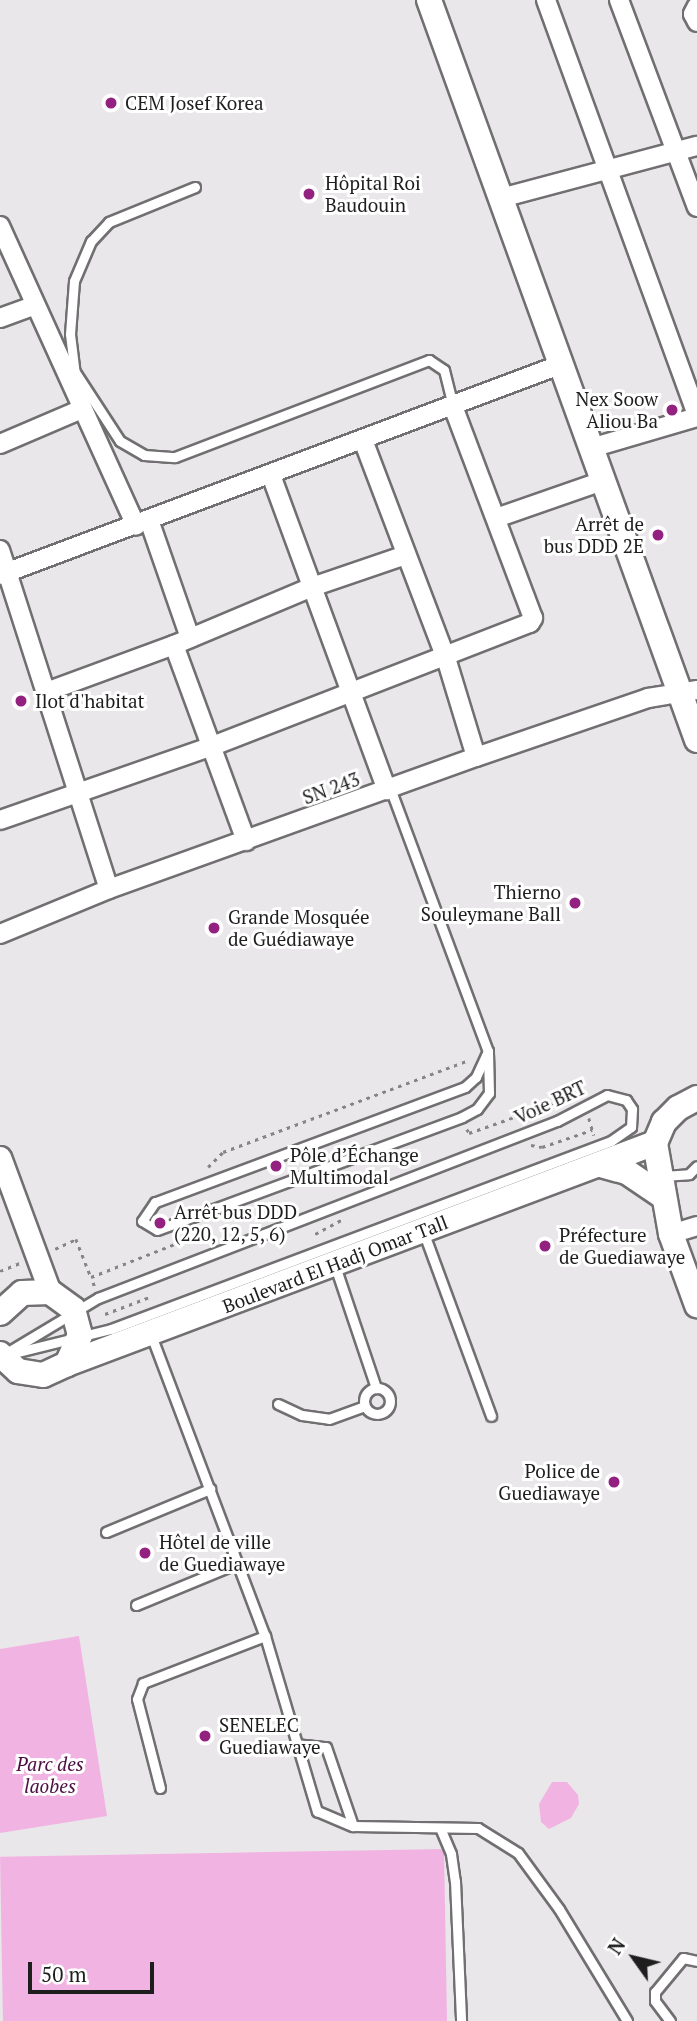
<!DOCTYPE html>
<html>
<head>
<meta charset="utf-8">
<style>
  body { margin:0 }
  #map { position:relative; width:697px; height:2021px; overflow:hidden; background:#eae7ea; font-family:"PT Serif",serif }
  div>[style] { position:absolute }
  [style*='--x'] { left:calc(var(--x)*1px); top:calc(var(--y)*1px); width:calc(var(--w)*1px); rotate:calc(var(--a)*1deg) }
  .green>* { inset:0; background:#f1b4e2; transform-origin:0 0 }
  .path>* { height:2.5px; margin-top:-1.25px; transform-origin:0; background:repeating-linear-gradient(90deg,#868486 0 3.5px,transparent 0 8.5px) }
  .roads { filter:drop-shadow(2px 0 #716f71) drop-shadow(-2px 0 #716f71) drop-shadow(0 2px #716f71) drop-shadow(0 -2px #716f71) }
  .service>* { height:9px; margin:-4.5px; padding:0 4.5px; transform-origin:4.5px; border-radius:4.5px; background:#fff }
  .service>.ring { margin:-4.5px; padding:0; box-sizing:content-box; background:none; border:9px solid #fff; border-radius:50% }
  .minor>* { height:18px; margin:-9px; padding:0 9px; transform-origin:9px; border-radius:9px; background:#fff }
  .tertiary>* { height:21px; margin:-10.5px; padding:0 10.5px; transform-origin:10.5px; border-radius:10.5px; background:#fff }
  .secondary>* { height:24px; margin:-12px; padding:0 12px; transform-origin:12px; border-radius:12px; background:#fff }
  .dots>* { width:19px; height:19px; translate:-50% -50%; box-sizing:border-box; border:4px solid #fff; border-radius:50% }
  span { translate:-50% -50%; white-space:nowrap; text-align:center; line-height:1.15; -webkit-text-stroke:6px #fff; paint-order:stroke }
  .poi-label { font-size:19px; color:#1f1e1f }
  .left { translate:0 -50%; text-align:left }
  .right { translate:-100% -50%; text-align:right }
  .street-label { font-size:19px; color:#1f1e1f }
  .park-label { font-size:19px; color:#4c0d42; font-style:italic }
  .north { position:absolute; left:599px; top:1923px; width:70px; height:70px; -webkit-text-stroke:5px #fff; paint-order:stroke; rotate:304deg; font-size:19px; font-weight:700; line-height:28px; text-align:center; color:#1f1e1f }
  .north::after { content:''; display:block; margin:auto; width:24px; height:32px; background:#1f1e1f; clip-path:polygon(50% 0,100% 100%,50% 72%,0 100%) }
  .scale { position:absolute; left:28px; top:1962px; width:126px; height:32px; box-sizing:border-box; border:4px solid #1f1e1f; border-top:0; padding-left:9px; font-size:21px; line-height:24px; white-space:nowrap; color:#1f1e1f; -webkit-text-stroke:5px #fff; paint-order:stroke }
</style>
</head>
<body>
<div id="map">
  <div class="green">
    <div style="clip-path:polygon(79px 1636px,107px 1816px,0 1833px,0 1649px)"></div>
    <div style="clip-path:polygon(552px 1782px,567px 1782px,578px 1795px,579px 1804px,571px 1818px,549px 1829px,541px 1822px,539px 1804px)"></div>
    <div style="left:444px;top:1849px;width:172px;height:444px;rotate:89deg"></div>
  </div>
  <div class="path">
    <div style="--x:589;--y:1118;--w:18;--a:74"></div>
    <div style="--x:467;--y:1129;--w:4;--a:63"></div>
    <div style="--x:469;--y:1133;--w:114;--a:-19.4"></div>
    <div style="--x:531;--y:1145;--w:11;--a:10"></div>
    <div style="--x:542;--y:1147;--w:53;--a:-18.8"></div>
    <div style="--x:208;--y:1167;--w:21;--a:-45"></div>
    <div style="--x:223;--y:1152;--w:263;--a:-20.5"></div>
    <div style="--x:315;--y:1234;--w:32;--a:-28"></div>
    <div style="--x:55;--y:1249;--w:23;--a:-25"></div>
    <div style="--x:76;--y:1239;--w:41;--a:68.5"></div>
    <div style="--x:0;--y:1271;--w:22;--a:-22"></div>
    <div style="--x:94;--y:1286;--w:9;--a:-108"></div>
    <div style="--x:91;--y:1277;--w:106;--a:-21.5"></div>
    <div style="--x:190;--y:1238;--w:7;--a:-106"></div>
    <div style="--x:105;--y:1314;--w:50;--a:-21"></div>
  </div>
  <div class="roads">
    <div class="service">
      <div style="--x:195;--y:187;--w:93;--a:157.9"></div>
      <div style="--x:109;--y:222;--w:26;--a:133"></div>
      <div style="--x:91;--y:241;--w:43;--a:113"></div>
      <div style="--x:74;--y:281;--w:53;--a:94.3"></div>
      <div style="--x:70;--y:334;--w:38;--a:83"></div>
      <div style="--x:75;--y:372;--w:82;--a:56.9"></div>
      <div style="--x:120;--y:441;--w:28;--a:30"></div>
      <div style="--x:144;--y:455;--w:31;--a:4"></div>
      <div style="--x:175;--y:457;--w:272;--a:-20.9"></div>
      <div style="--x:429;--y:360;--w:18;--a:34"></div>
      <div style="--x:444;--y:370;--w:37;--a:76"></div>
      <div style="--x:390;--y:788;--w:281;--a:69.6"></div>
      <div style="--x:488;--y:1051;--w:29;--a:115"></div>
      <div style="--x:476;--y:1077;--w:15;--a:138"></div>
      <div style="--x:465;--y:1087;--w:331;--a:159.6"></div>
      <div style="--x:155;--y:1202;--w:23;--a:124"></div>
      <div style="--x:142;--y:1221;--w:17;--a:31"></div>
      <div style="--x:157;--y:1230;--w:325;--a:-20.3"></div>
      <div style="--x:462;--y:1117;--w:17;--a:-28"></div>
      <div style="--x:477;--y:1109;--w:20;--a:-53"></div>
      <div style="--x:489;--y:1093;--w:42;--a:-91.4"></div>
      <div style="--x:663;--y:1176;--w:26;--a:-4"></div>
      <div style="--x:689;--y:1174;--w:11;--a:-45"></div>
      <div style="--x:423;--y:1231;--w:197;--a:69.8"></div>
      <div style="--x:335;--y:1266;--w:129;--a:71.4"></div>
      <div style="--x:151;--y:1335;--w:322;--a:69.3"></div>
      <div style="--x:265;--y:1636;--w:183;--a:73.5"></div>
      <div style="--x:317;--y:1811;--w:39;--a:23"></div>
      <div style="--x:3;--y:1355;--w:111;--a:-31"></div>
      <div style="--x:98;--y:1298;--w:492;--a:-21.1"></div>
      <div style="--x:557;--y:1121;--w:56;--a:-27.5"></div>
      <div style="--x:607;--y:1095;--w:20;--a:15"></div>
      <div style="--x:626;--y:1100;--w:11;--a:56"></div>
      <div style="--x:632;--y:1109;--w:18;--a:93"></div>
      <div style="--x:631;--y:1127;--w:24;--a:145"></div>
      <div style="--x:611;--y:1141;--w:534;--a:159.39"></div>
      <div style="--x:111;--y:1329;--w:108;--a:166.1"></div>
      <div class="ring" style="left:364px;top:1388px;width:17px;height:17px"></div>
      <div style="--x:278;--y:1404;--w:26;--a:25"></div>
      <div style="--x:302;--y:1415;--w:27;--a:8"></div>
      <div style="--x:329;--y:1419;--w:38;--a:-20"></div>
      <div style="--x:106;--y:1532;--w:113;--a:-22.5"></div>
      <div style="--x:136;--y:1605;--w:110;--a:-22.4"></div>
      <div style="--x:295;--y:1744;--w:31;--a:6"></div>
      <div style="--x:326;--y:1747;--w:83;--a:71.1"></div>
      <div style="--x:353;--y:1826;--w:125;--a:0.9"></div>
      <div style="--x:478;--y:1828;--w:47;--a:32"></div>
      <div style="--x:518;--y:1853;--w:69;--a:53.8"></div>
      <div style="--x:559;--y:1909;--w:131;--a:58.7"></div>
      <div style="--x:160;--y:1788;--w:92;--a:-104.5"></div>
      <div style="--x:137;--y:1699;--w:17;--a:-69"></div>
      <div style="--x:143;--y:1683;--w:131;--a:-21.1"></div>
      <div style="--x:441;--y:1830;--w:26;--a:67"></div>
      <div style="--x:451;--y:1854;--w:27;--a:82"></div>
      <div style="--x:455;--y:1881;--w:140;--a:87.5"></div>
      <div style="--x:670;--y:2021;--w:25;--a:-127"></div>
      <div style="--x:655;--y:2001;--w:9;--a:-90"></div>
      <div style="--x:655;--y:1992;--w:44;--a:-50.5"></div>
      <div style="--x:683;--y:1958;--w:14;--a:12"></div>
    </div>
    <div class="minor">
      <div style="--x:546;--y:0;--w:441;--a:70"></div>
      <div style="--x:619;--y:0;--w:221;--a:69.4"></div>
      <div style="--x:697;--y:6;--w:9;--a:117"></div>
      <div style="--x:693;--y:14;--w:9;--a:63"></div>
      <div style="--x:501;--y:198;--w:203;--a:-14.9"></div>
      <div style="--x:0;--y:226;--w:329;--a:65.6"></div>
      <div style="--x:0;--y:318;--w:37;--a:-20"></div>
      <div style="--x:363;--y:440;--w:233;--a:69.2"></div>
      <div style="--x:446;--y:658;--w:103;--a:73.1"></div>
      <div style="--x:0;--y:444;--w:89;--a:-23.1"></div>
      <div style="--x:591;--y:448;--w:110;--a:-16.3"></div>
      <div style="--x:271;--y:475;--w:336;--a:69.8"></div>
      <div style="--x:496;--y:518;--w:112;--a:-19.2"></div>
      <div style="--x:149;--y:520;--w:125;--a:70.8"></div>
      <div style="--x:0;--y:550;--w:356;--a:72.2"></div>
      <div style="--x:0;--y:575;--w:600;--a:-20.58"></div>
      <div style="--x:174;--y:645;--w:209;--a:69.8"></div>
      <div style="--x:46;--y:692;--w:136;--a:-20.2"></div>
      <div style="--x:174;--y:645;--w:150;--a:-22.8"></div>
      <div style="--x:312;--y:587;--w:99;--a:-18.8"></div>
      <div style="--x:0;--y:820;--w:222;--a:-19.2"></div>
      <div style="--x:210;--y:747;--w:343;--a:-21.2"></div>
      <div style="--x:530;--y:623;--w:6;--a:-59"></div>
      <div style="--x:533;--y:618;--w:227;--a:-110.7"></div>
      <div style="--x:0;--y:934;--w:118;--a:-22.4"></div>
      <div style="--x:109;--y:889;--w:390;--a:-19.8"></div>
      <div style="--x:476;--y:757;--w:182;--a:-18.9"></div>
      <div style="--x:648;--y:698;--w:50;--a:-9.3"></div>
      <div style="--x:671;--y:1234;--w:27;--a:-17"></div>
    </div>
    <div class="tertiary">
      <div style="--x:0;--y:1157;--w:144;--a:69.7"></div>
    </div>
    <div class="secondary">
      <div style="--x:429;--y:0;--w:787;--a:70.09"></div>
      <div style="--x:697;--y:1098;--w:21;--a:152"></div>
      <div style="--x:678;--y:1108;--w:20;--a:135"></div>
      <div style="--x:664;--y:1122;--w:23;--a:113"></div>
      <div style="--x:655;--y:1143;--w:92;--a:80"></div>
      <div style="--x:671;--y:1234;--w:76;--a:69.9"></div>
      <div style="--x:604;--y:1166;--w:24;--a:15"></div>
      <div style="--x:627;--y:1172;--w:41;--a:34.1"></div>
      <div style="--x:0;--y:1313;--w:30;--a:-42"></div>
      <div style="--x:22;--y:1293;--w:28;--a:-2"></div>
      <div style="--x:50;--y:1292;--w:29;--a:36"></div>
      <div style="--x:73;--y:1309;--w:27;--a:75"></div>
      <div style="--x:80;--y:1335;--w:32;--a:114"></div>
      <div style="--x:67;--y:1364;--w:26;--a:155"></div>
      <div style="--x:43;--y:1375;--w:25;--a:-171"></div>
      <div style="--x:18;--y:1371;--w:25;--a:-137"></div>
      <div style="--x:67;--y:1364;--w:628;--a:-20.6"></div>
    </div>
  </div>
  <div class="dots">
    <div style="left:111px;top:103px;background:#932180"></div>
    <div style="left:309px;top:194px;background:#932180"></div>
    <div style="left:672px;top:410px;background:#932180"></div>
    <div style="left:658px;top:535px;background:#932180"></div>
    <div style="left:21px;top:701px;background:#932180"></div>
    <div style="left:575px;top:903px;background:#932180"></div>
    <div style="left:214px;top:928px;background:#932180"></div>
    <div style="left:276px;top:1166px;background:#932180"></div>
    <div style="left:160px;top:1223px;background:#932180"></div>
    <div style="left:545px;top:1246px;background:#932180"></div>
    <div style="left:614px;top:1482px;background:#932180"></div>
    <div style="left:145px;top:1553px;background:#932180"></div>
    <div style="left:205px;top:1736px;background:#932180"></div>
  </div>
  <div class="poi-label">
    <span class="left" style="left:125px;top:103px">CEM Josef Korea</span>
    <span class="left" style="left:325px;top:194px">Hôpital Roi<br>Baudouin</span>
    <span class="right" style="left:658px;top:410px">Nex Soow<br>Aliou Ba</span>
    <span class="right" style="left:644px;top:535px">Arrêt de<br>bus DDD 2E</span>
    <span class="left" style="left:35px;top:701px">Ilot d'habitat</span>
    <span class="right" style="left:561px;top:903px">Thierno<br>Souleymane Ball</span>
    <span class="left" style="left:228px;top:928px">Grande Mosquée<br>de Guédiawaye</span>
    <span class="left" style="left:290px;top:1166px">Pôle d’Échange<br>Multimodal</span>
    <span class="left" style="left:174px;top:1223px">Arrêt bus DDD<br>(220, 12, 5, 6)</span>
    <span class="left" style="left:559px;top:1246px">Préfecture<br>de Guediawaye</span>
    <span class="right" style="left:600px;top:1482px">Police de<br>Guediawaye</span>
    <span class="left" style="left:159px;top:1553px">Hôtel de ville<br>de Guediawaye</span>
    <span class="left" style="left:219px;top:1736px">SENELEC<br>Guediawaye</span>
  </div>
  <div class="street-label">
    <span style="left:331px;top:788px;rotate:-20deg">SN 243</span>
    <span style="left:550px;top:1102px;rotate:-25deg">Voie BRT</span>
    <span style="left:335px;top:1264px;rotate:-21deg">Boulevard El Hadj Omar Tall</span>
  </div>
  <div class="park-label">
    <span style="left:50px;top:1775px">Parc des<br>laobes</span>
  </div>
  <div class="north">N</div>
  <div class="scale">50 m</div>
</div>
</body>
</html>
